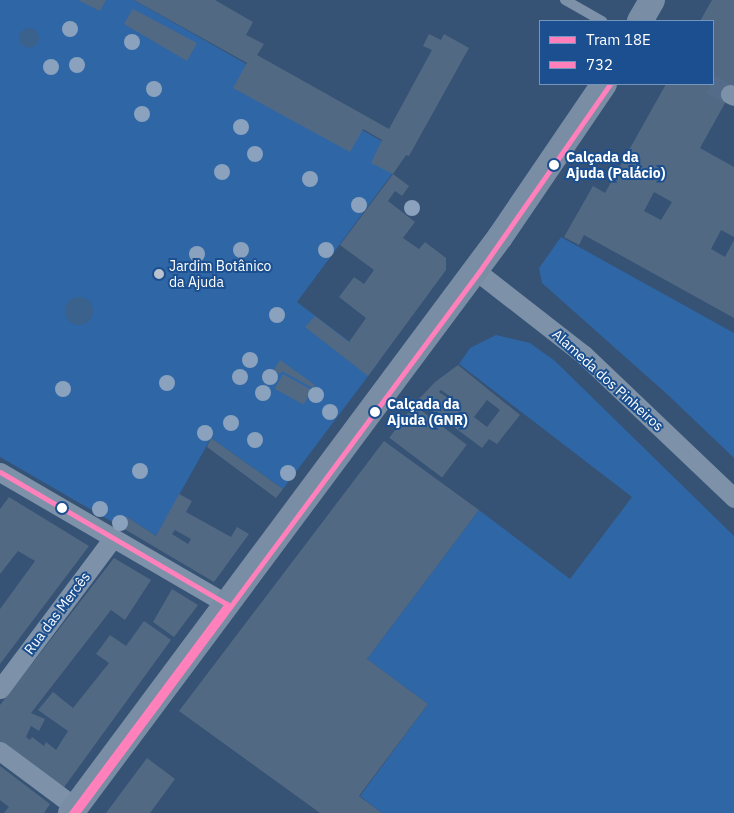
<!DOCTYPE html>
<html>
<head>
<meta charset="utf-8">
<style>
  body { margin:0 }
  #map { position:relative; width:734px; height:813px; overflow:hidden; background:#365274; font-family:"IBM Plex Sans",sans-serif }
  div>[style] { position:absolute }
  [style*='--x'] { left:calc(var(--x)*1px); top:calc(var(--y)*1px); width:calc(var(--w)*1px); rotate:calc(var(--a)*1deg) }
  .green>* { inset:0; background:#2f66a5 }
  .water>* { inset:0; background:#3b618d }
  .round { border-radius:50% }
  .building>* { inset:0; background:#526984; transform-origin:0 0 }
  .street-tunnel>* { height:19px; margin-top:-9.5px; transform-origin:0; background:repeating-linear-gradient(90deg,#546c89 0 19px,transparent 0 28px) }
  .lane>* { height:10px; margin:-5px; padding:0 5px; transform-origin:5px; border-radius:5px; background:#7d92a8 }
  .street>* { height:19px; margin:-9.5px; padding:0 9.5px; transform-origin:9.5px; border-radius:9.5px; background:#7d92a8 }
  .secondary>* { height:26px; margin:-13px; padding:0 13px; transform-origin:13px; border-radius:13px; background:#798da4 }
  .bus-1>* { height:5px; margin:-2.5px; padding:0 2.5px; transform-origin:2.5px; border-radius:2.5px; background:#ff80bb }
  .tram-1>* { height:5px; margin:-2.5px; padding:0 2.5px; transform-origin:2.5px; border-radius:2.5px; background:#ff80bb }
  .trees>* { width:16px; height:16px; margin:-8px; border-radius:50%; background:#8aa2be }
  .dots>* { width:14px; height:14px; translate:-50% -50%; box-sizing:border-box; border:2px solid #1b4f8f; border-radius:50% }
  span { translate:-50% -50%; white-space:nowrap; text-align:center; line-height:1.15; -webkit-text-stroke:4px #1b4f8f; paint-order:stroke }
  .stop-label { font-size:14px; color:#fff; font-weight:700 }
  .left { translate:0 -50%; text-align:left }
  .poi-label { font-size:14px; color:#fff }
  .street-label { font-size:14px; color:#fff }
  .legend { position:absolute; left:539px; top:20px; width:175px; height:65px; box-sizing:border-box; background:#1b4f8f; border:1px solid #7695bc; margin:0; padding:6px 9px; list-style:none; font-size:15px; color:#fff }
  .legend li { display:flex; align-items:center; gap:10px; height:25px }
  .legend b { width:25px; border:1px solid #7695bc }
</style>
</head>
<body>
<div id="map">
  <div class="green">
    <div style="clip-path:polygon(0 0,134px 0,406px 155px,297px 302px,378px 363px,283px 489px,211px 438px,156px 536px,127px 517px,121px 527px,0 457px)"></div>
    <div style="clip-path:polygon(561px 237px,734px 333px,734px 458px,668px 395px,542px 283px,539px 268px)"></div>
    <div style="clip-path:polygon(496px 335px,530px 343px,555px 361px,734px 536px,734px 813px,382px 813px,360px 796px,428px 704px,367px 659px,479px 510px,570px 579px,632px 497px,459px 364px,470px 348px)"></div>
  </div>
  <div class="water">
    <div class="round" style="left:19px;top:28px;width:20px;height:20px"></div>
    <div class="round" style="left:65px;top:297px;width:28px;height:28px"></div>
  </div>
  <div class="building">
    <div style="clip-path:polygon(78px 0,106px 0,100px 11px)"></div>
    <div style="clip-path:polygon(134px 0,215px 0,253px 22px,246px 35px,264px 44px,257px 55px,389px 129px,432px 50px,423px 46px,429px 34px,441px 40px,444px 34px,469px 48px,409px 156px,406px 155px,393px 174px,371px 163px,382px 140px,363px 129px,350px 152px,233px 88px,247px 63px)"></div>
    <div style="clip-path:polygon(evenodd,712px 0,734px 0,734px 87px,700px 148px,734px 167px,734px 237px,721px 230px,711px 249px,725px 257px,734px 240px,734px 318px,584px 235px,579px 245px,564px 237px,593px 186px,605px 193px,666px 84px,713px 84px,713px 21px,700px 21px,712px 0,654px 192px,672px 202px,661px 220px,644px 211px,654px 192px)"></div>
    <div style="clip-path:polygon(133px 9px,197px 43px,187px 61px,124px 24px)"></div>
    <div style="clip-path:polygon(393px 174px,409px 186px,402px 196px,395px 191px,388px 201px,415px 222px,403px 238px,419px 249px,425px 242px,446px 258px,446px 270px,368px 376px,305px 327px,315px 316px,349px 342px,366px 318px,339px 297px,354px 277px,364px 284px,374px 270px,340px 245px)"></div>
    <div style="clip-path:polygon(280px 360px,315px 385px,313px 388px,282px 371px,280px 374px,274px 370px)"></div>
    <div style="clip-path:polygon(evenodd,458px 365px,520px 415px,497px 444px,489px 439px,482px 448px,418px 400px,435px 382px,458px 365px,441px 390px,461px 404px,459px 406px,439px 392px,441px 390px,458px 365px,487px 400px,500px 410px,487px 427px,474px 417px,487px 400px)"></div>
    <div style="left:283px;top:374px;width:33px;height:17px;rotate:29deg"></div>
    <div style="left:414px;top:405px;width:66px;height:41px;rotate:37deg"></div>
    <div style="clip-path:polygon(211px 438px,283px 489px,276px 498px,207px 447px)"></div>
    <div style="clip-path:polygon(384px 441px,479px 510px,367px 659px,428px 704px,359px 796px,382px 813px,320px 813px,179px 711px)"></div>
    <div style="clip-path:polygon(evenodd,179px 494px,192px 501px,186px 512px,231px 537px,237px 527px,249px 534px,214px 582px,121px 527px,127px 517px,156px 536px,179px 494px,175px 530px,191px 539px,188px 544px,172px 534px,175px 530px)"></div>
    <div style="clip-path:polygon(9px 497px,89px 546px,0 664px,0 609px,35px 561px,18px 551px,0 574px,0 509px)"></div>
    <div style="clip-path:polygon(114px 558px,151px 580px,125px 620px,111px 610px,31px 713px,45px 719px,39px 731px,31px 726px,26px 737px,30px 740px,32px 737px,44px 746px,46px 742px,56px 750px,68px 731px,38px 710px,53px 692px,73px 708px,109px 663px,96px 654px,110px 635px,126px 646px,144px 621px,171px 640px,62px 790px,0 743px,0 705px)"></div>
    <div style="clip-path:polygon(172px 589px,198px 605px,174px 637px,153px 622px)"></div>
    <div style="clip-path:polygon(147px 758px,175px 779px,150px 813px,106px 813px)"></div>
    <div style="clip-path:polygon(0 766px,50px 804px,44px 813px,4px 813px,9px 807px,0 800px)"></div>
  </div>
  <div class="street-tunnel">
    <div style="--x:711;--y:84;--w:21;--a:28"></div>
  </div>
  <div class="lane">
    <div style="--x:565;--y:0;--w:43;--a:29.6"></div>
  </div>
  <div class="street">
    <div style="--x:730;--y:94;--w:4;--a:27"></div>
    <div style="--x:475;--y:270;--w:137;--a:37.9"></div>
    <div style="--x:583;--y:354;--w:209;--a:43.6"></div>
    <div style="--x:0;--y:472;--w:263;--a:30.2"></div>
    <div style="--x:0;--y:689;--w:189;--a:-53.2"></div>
    <div style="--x:0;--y:751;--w:94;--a:36.7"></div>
  </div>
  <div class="secondary">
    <div style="--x:640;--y:21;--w:24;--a:-60"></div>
    <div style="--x:71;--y:813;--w:718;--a:-53.32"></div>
    <div style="--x:500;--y:237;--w:185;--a:-55.8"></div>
  </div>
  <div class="bus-1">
    <div style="--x:0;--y:472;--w:263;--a:30.2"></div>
    <div style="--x:71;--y:813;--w:261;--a:-53.3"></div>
  </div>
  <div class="tram-1">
    <div style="--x:77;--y:813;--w:674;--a:-53.39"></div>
    <div style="--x:479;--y:272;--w:229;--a:-55.1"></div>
  </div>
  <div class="trees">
    <div style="left:70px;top:29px"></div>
    <div style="left:132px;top:42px"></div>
    <div style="left:77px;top:65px"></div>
    <div style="left:51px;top:67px"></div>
    <div style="left:154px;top:89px"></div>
    <div style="left:142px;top:114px"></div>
    <div style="left:241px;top:127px"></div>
    <div style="left:255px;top:154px"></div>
    <div style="left:222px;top:172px"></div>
    <div style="left:310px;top:179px"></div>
    <div style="left:359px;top:205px"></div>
    <div style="left:412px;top:208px"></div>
    <div style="left:241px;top:250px"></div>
    <div style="left:326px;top:250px"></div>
    <div style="left:197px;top:254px"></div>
    <div style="left:277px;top:315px"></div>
    <div style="left:250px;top:360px"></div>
    <div style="left:240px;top:377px"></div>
    <div style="left:270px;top:377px"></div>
    <div style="left:167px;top:383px"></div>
    <div style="left:63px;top:389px"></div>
    <div style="left:263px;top:393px"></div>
    <div style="left:316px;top:395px"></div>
    <div style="left:330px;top:412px"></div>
    <div style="left:231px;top:423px"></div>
    <div style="left:205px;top:433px"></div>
    <div style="left:255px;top:440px"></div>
    <div style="left:140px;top:471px"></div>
    <div style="left:288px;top:473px"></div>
    <div style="left:100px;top:509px"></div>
    <div style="left:120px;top:523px"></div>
  </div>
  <div class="dots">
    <div style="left:554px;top:165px;background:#fff"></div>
    <div style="left:159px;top:274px;background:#b9c2ce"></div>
    <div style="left:375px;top:412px;background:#fff"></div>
    <div style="left:62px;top:508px;background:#fff"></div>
  </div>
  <div class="stop-label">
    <span class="left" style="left:566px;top:165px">Calçada da<br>Ajuda (Palácio)</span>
    <span class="left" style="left:387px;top:412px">Calçada da<br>Ajuda (GNR)</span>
  </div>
  <div class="poi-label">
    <span class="left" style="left:169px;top:274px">Jardim Botânico<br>da Ajuda</span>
  </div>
  <div class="street-label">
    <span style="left:608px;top:380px;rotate:42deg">Alameda dos Pinheiros</span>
    <span style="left:57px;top:613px;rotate:-53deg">Rua das Mercês</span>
  </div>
  <ul class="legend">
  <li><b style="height:6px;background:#ff80bb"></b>Tram 18E</li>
  <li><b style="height:6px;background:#ff80bb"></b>732</li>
  </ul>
</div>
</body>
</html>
